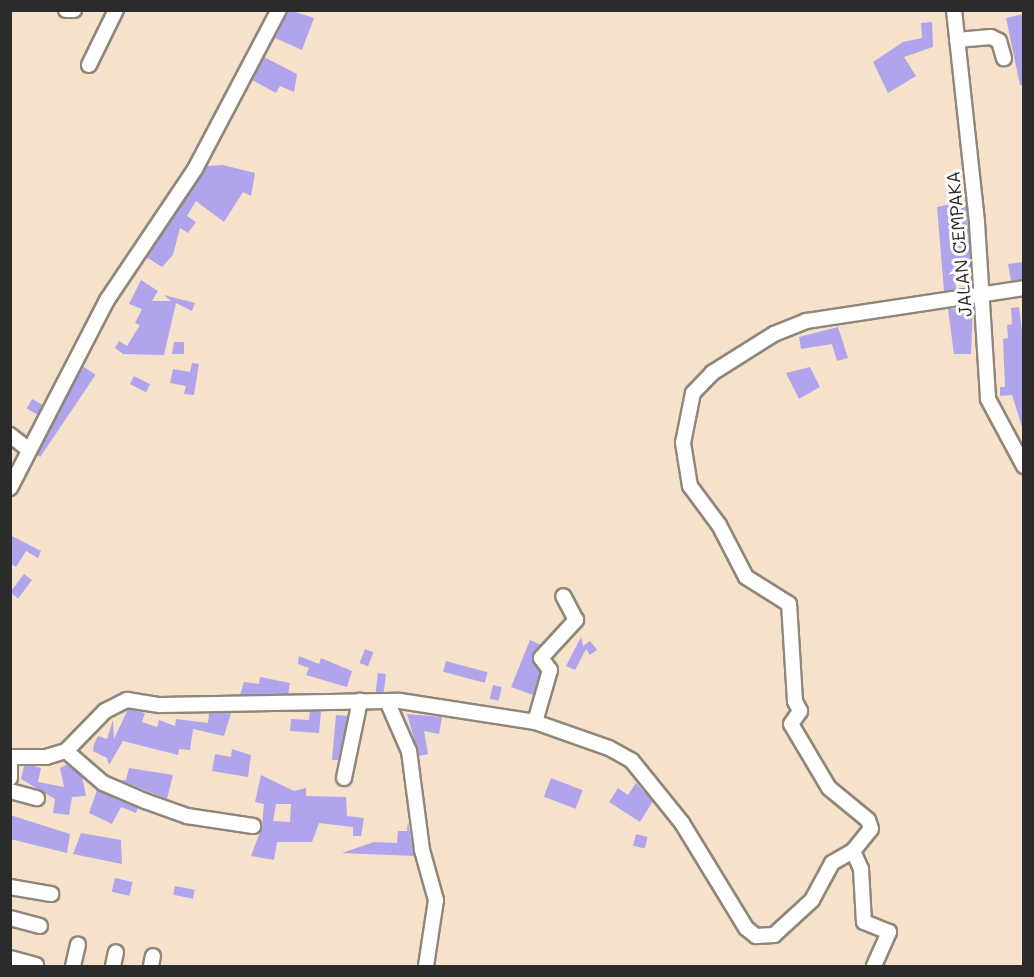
<!DOCTYPE html>
<html>
<head>
<meta charset="utf-8">
<style>
  body { margin:0 }
  #map { position:relative; width:1034px; height:977px; overflow:hidden; background:#f6e1ca; font-family:Mali,sans-serif }
  div>[style] { position:absolute }
  [style*='--x'] { left:calc(var(--x)*1px); top:calc(var(--y)*1px); width:calc(var(--w)*1px); rotate:calc(var(--a)*1deg) }
  .building>* { inset:0; background:#b0a5ec; transform-origin:0 0 }
  .roads { filter:drop-shadow(2px 0 #90867a) drop-shadow(-2px 0 #90867a) drop-shadow(0 2px #90867a) drop-shadow(0 -2px #90867a) }
  .minor>* { height:14px; margin:-7px; padding:0 7px; transform-origin:7px; border-radius:7px; background:#fff }
  span { translate:-50% -50%; white-space:nowrap; text-align:center; line-height:1.15; -webkit-text-stroke:6px #fff; paint-order:stroke }
  .street-label { font-size:18px; color:#2b2b2b }
  .frame { position:absolute; inset:0; border:12px solid #2b2b2b; pointer-events:none }
</style>
</head>
<body>
<div id="map">
  <div class="building">
    <div style="clip-path:polygon(289px 10px,314px 18px,302px 50px,275px 38px)"></div>
    <div style="clip-path:polygon(1023px 14px,1023px 85px,1020px 85px,1006px 18px)"></div>
    <div style="clip-path:polygon(932px 22px,933px 47px,904px 57px,916px 76px,888px 93px,873px 62px,903px 42px,922px 38px,921px 23px)"></div>
    <div style="clip-path:polygon(264px 57px,297px 74px,294px 92px,280px 86px,276px 93px,252px 80px)"></div>
    <div style="clip-path:polygon(223px 165px,255px 173px,251px 196px,243px 192px,224px 222px,196px 201px,187px 216px,196px 222px,188px 233px,180px 228px,173px 255px,162px 267px,146px 257px,207px 166px)"></div>
    <div style="clip-path:polygon(960px 202px,966px 204px,971px 267px,954px 268px,956px 289px,944px 291px,937px 207px)"></div>
    <div style="clip-path:polygon(1023px 262px,1023px 279px,1011px 281px,1008px 264px)"></div>
    <div style="clip-path:polygon(141px 280px,158px 291px,152px 301px,171px 301px,164px 295px,195px 303px,192px 311px,176px 303px,164px 355px,123px 354px,115px 348px,119px 341px,127px 346px,140px 325px,135px 323px,142px 309px,129px 304px)"></div>
    <div style="clip-path:polygon(1019px 307px,1023px 338px,1022px 427px,1012px 395px,1000px 396px,1000px 387px,1005px 387px,1003px 339px,1008px 338px,1007px 325px,1012px 324px,1011px 308px)"></div>
    <div style="clip-path:polygon(973px 308px,971px 354px,954px 354px,948px 309px)"></div>
    <div style="clip-path:polygon(838px 327px,848px 358px,837px 361px,832px 344px,801px 349px,799px 337px)"></div>
    <div style="clip-path:polygon(174px 342px,184px 342px,184px 354px,172px 354px)"></div>
    <div style="clip-path:polygon(192px 363px,199px 364px,194px 395px,184px 394px,186px 386px,170px 383px,173px 369px,190px 372px)"></div>
    <div style="left:84px;top:367px;width:14px;height:99px;rotate:34deg"></div>
    <div style="clip-path:polygon(810px 367px,820px 387px,799px 399px,786px 373px)"></div>
    <div style="left:134px;top:376px;width:18px;height:9px;rotate:27deg"></div>
    <div style="left:32px;top:399px;width:13px;height:11px;rotate:29deg"></div>
    <div style="clip-path:polygon(10px 535px,41px 551px,38px 558px,26px 551px,16px 567px,10px 563px)"></div>
    <div style="left:24px;top:574px;width:10px;height:23px;rotate:37deg"></div>
    <div style="clip-path:polygon(581px 637px,583px 646px,590px 641px,597px 650px,590px 655px,586px 649px,575px 670px,566px 666px)"></div>
    <div style="clip-path:polygon(530px 640px,541px 645px,532px 656px,540px 672px,533px 695px,511px 687px)"></div>
    <div style="left:365px;top:649px;width:9px;height:15px;rotate:21deg"></div>
    <div style="clip-path:polygon(299px 656px,319px 664px,321px 658px,352px 671px,347px 687px,306px 675px,309px 668px,298px 664px)"></div>
    <div style="left:446px;top:661px;width:43px;height:11px;rotate:15deg"></div>
    <div style="left:378px;top:673px;width:8px;height:19px;rotate:7deg"></div>
    <div style="clip-path:polygon(260px 677px,290px 683px,288px 694px,240px 695px,244px 682px,259px 684px)"></div>
    <div style="left:493px;top:685px;width:9px;height:14px;rotate:13deg"></div>
    <div style="clip-path:polygon(128px 709px,145px 713px,142px 722px,157px 727px,159px 720px,175px 726px,176px 719px,208px 723px,209px 713px,231px 713px,224px 736px,193px 729px,190px 750px,179px 749px,178px 755px,123px 741px,109px 765px,107px 758px,93px 751px,94px 744px,98px 736px,107px 739px,113px 720px,114px 739px)"></div>
    <div style="clip-path:polygon(310px 711px,321px 711px,319px 733px,290px 731px,291px 719px,309px 720px)"></div>
    <div style="clip-path:polygon(407px 714px,442px 717px,439px 734px,424px 731px,428px 754px,419px 756px)"></div>
    <div style="clip-path:polygon(336px 715px,348px 716px,338px 760px,332px 760px)"></div>
    <div style="clip-path:polygon(232px 749px,251px 755px,248px 777px,212px 771px,215px 754px,231px 757px)"></div>
    <div style="clip-path:polygon(68px 764px,82px 776px,86px 796px,72px 797px,69px 815px,53px 813px,55px 799px,21px 779px,24px 766px,34px 766px,41px 768px,38px 782px,64px 787px,60px 768px)"></div>
    <div style="clip-path:polygon(129px 768px,173px 775px,167px 799px,120px 780px,126px 780px)"></div>
    <div style="clip-path:polygon(evenodd,261px 775px,294px 791px,306px 788px,306px 796px,346px 797px,347px 816px,364px 818px,361px 836px,353px 836px,353px 827px,319px 823px,312px 842px,277px 842px,274px 860px,251px 856px,262px 827px,264px 804px,255px 802px,261px 775px,276px 804px,291px 804px,290px 822px,273px 821px,276px 804px)"></div>
    <div style="left:551px;top:778px;width:34px;height:20px;rotate:21deg"></div>
    <div style="clip-path:polygon(636px 783px,653px 801px,640px 822px,609px 802px,618px 788px,628px 795px)"></div>
    <div style="clip-path:polygon(97px 790px,138px 808px,136px 813px,121px 807px,112px 824px,89px 813px)"></div>
    <div style="clip-path:polygon(10px 815px,70px 834px,67px 853px,10px 839px)"></div>
    <div style="clip-path:polygon(408px 822px,414px 856px,342px 853px,374px 842px,397px 843px,398px 831px,407px 831px)"></div>
    <div style="clip-path:polygon(81px 833px,121px 840px,122px 864px,73px 854px)"></div>
    <div style="left:636px;top:834px;width:12px;height:12px;rotate:14deg"></div>
    <div style="left:115px;top:878px;width:18px;height:14px;rotate:13deg"></div>
    <div style="left:175px;top:886px;width:20px;height:9px;rotate:11deg"></div>
  </div>
  <div class="roads">
    <div class="minor">
      <div style="--x:66;--y:10;--w:8;--a:0"></div>
      <div style="--x:954;--y:10;--w:214;--a:83.8"></div>
      <div style="--x:977;--y:223;--w:176;--a:86.4"></div>
      <div style="--x:988;--y:399;--w:76;--a:61.8"></div>
      <div style="--x:957;--y:40;--w:34;--a:-5"></div>
      <div style="--x:991;--y:37;--w:9;--a:27"></div>
      <div style="--x:999;--y:41;--w:18;--a:74"></div>
      <div style="--x:89;--y:65;--w:61;--a:-63.9"></div>
      <div style="--x:10;--y:435;--w:23;--a:38"></div>
      <div style="--x:10;--y:488;--w:212;--a:-62.7"></div>
      <div style="--x:107;--y:300;--w:158;--a:-56.1"></div>
      <div style="--x:195;--y:169;--w:180;--a:-62.2"></div>
      <div style="--x:387;--y:701;--w:55;--a:66.3"></div>
      <div style="--x:409;--y:751;--w:100;--a:82.5"></div>
      <div style="--x:422;--y:850;--w:52;--a:74.4"></div>
      <div style="--x:436;--y:900;--w:67;--a:98.6"></div>
      <div style="--x:535;--y:722;--w:54;--a:-73.9"></div>
      <div style="--x:550;--y:670;--w:15;--a:-127"></div>
      <div style="--x:541;--y:658;--w:52;--a:-47.4"></div>
      <div style="--x:576;--y:620;--w:27;--a:-118"></div>
      <div style="--x:66;--y:751;--w:49;--a:40.9"></div>
      <div style="--x:103;--y:783;--w:46;--a:23.2"></div>
      <div style="--x:145;--y:801;--w:45;--a:19.7"></div>
      <div style="--x:187;--y:816;--w:67;--a:8.6"></div>
      <div style="--x:10;--y:757;--w:36;--a:0"></div>
      <div style="--x:46;--y:757;--w:21;--a:-17"></div>
      <div style="--x:66;--y:751;--w:56;--a:-45.7"></div>
      <div style="--x:105;--y:711;--w:25;--a:-27"></div>
      <div style="--x:127;--y:700;--w:33;--a:9"></div>
      <div style="--x:160;--y:705;--w:240;--a:-1"></div>
      <div style="--x:400;--y:701;--w:137;--a:8.8"></div>
      <div style="--x:535;--y:722;--w:78;--a:19.4"></div>
      <div style="--x:609;--y:748;--w:26;--a:29"></div>
      <div style="--x:632;--y:761;--w:80;--a:51.1"></div>
      <div style="--x:682;--y:823;--w:123;--a:58.6"></div>
      <div style="--x:746;--y:928;--w:13;--a:39"></div>
      <div style="--x:756;--y:936;--w:18;--a:-3"></div>
      <div style="--x:774;--y:935;--w:52;--a:-42.6"></div>
      <div style="--x:812;--y:900;--w:42;--a:-61.6"></div>
      <div style="--x:832;--y:863;--w:24;--a:-30"></div>
      <div style="--x:853;--y:851;--w:28;--a:-51"></div>
      <div style="--x:871;--y:829;--w:9;--a:-108"></div>
      <div style="--x:868;--y:820;--w:50;--a:-140.6"></div>
      <div style="--x:829;--y:788;--w:74;--a:-120.7"></div>
      <div style="--x:791;--y:724;--w:16;--a:-55"></div>
      <div style="--x:800;--y:711;--w:11;--a:-117"></div>
      <div style="--x:795;--y:701;--w:97;--a:-93.5"></div>
      <div style="--x:789;--y:604;--w:51;--a:-147.9"></div>
      <div style="--x:746;--y:577;--w:59;--a:-117.4"></div>
      <div style="--x:719;--y:525;--w:49;--a:-126.6"></div>
      <div style="--x:690;--y:486;--w:44;--a:-99.2"></div>
      <div style="--x:683;--y:443;--w:51;--a:-78.7"></div>
      <div style="--x:693;--y:393;--w:28;--a:-46"></div>
      <div style="--x:712;--y:373;--w:73;--a:-32.2"></div>
      <div style="--x:774;--y:334;--w:35;--a:-22"></div>
      <div style="--x:806;--y:321;--w:220;--a:-8.6"></div>
      <div style="--x:10;--y:764;--w:14;--a:90"></div>
      <div style="--x:344;--y:778;--w:79;--a:-78.3"></div>
      <div style="--x:10;--y:791;--w:28;--a:15"></div>
      <div style="--x:853;--y:851;--w:20;--a:66"></div>
      <div style="--x:861;--y:869;--w:53;--a:86.8"></div>
      <div style="--x:864;--y:922;--w:27;--a:22"></div>
      <div style="--x:889;--y:932;--w:37;--a:114"></div>
      <div style="--x:10;--y:887;--w:42;--a:9.7"></div>
      <div style="--x:10;--y:918;--w:31;--a:15"></div>
      <div style="--x:10;--y:958;--w:27;--a:15"></div>
      <div style="--x:73;--y:966;--w:22;--a:-77"></div>
      <div style="--x:113;--y:966;--w:14;--a:-78"></div>
      <div style="--x:151;--y:966;--w:10;--a:-79"></div>
    </div>
  </div>
  <div class="street-label">
    <span style="left:959px;top:244px;rotate:-95deg">JALAN CEMPAKA</span>
  </div>
  <div class="frame"></div>
</div>
</body>
</html>
